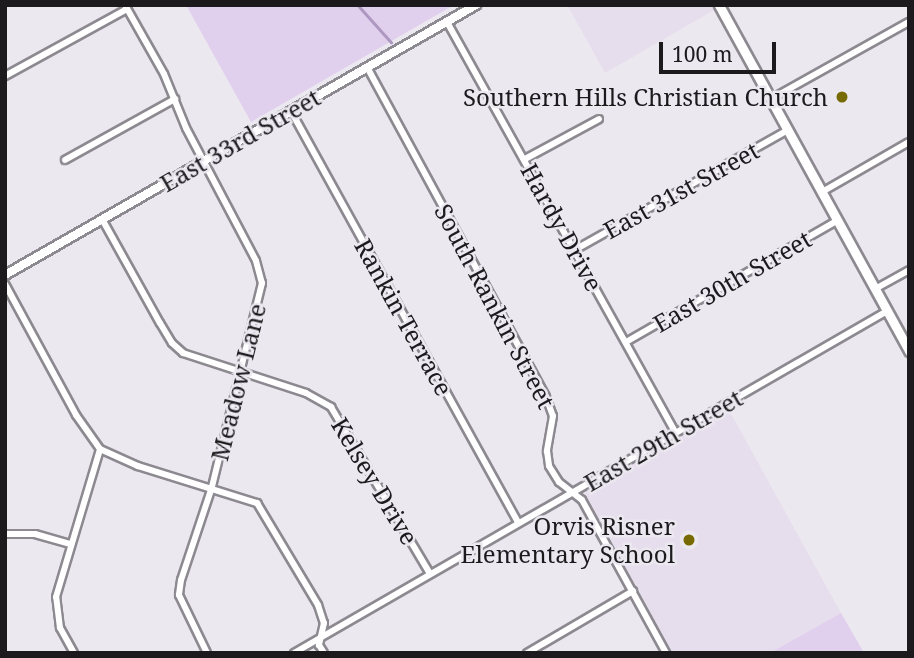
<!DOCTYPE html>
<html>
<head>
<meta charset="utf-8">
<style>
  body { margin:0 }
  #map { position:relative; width:914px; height:658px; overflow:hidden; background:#ece8f0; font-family:"Noto Serif",serif }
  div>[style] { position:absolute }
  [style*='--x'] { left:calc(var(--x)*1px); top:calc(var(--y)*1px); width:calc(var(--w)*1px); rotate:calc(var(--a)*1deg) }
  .built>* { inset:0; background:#e7deed }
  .green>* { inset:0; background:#e1cfee }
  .stream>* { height:2.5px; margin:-1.25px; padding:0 1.25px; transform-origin:1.25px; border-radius:1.25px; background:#ae97c0 }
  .roads { filter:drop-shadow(2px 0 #8d8990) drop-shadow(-2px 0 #8d8990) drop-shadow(0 2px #8d8990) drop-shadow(0 -2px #8d8990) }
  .minor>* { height:6px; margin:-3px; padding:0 3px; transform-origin:3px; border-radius:3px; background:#fff }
  .tertiary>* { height:8px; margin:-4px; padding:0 4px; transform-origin:4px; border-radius:4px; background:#fff }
  .secondary>* { height:9px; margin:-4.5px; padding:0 4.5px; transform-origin:4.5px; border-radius:4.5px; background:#fff }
  .dots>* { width:19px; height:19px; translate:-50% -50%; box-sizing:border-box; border:4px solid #ece8f0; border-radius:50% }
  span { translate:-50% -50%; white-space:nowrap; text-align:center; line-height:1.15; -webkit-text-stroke:5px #ece8f0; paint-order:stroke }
  .poi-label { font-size:24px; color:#1c1a1d }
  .right { translate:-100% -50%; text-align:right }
  .street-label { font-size:24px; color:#1c1a1d }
  .frame { position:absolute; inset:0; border:7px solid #1c1a1d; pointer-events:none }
  .scale { position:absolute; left:659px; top:42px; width:117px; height:32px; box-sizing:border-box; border:4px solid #1c1a1d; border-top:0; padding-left:9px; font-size:21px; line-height:24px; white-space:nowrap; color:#1c1a1d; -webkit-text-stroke:5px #ece8f0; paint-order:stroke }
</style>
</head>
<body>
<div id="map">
  <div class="built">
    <div style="clip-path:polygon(567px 5px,714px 5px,716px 9px,605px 73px)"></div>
    <div style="clip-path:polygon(729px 410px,841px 613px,770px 653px,673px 653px,584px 491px)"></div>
  </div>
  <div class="green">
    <div style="clip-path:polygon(186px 5px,454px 5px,251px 122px)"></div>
    <div style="clip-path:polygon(841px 613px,864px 653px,770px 653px)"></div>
  </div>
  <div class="stream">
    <div style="--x:358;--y:5;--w:50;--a:48.3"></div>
  </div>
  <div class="roads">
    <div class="minor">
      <div style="--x:125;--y:5;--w:79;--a:60.5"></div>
      <div style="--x:164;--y:74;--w:58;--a:67.8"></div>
      <div style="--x:186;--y:128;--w:150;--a:62.2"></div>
      <div style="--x:256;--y:261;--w:23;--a:75"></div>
      <div style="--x:262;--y:283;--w:213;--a:103.8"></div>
      <div style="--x:211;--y:490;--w:95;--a:108.4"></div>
      <div style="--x:181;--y:580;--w:15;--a:98"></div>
      <div style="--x:179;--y:595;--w:64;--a:64.2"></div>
      <div style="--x:447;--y:22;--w:470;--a:60.9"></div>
      <div style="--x:367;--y:67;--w:375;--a:61.5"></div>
      <div style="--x:546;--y:397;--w:20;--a:70"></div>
      <div style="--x:553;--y:416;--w:36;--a:100"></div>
      <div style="--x:547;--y:451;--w:15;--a:82"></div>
      <div style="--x:549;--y:466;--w:19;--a:58"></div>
      <div style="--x:559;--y:482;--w:29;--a:38"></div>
      <div style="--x:582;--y:500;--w:175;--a:61.2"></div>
      <div style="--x:5;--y:76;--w:139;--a:-28.8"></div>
      <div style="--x:771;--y:99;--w:158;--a:-29.2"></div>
      <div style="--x:291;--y:111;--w:470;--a:61.1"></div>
      <div style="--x:525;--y:159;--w:84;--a:-28.4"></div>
      <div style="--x:65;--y:160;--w:126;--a:-29"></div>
      <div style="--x:822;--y:192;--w:100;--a:-29.9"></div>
      <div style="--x:102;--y:219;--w:119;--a:60.9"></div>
      <div style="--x:160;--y:323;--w:23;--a:59"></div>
      <div style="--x:172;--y:343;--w:15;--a:42"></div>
      <div style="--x:183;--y:353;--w:129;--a:18"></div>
      <div style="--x:306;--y:393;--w:29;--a:29"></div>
      <div style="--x:331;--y:407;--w:194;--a:59.3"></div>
      <div style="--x:573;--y:251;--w:247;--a:-29.4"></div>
      <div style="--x:5;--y:284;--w:149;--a:61.5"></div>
      <div style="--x:76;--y:415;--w:42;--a:54.8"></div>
      <div style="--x:100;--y:449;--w:42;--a:24.1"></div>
      <div style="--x:138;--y:466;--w:125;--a:17.3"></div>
      <div style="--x:257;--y:503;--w:119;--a:59.1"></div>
      <div style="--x:318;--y:605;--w:19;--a:72"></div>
      <div style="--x:324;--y:623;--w:23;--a:103"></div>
      <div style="--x:319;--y:645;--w:9;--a:58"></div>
      <div style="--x:875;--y:289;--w:39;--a:-29"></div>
      <div style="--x:626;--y:342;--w:245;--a:-29.9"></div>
      <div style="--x:5;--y:534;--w:30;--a:0"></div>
      <div style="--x:35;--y:534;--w:37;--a:16"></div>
      <div style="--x:74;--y:653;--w:29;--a:-119"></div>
      <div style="--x:60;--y:628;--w:31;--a:-97"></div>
      <div style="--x:56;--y:597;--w:154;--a:-73.4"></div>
      <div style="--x:294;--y:653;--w:685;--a:-29.97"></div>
      <div style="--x:527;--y:653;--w:123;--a:-30.3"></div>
    </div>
    <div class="tertiary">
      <div style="--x:5;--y:275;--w:543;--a:-29.82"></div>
    </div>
    <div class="secondary">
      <div style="--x:719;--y:5;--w:395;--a:61.2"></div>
    </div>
  </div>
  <div class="dots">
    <div style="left:842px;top:97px;background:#786a02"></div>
    <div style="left:689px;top:540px;background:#786a02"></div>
  </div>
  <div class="poi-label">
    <span class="right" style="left:828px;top:97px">Southern Hills Christian Church</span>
    <span class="right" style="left:675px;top:540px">Orvis Risner<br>Elementary School</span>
  </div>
  <div class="street-label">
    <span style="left:240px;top:140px;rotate:-30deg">East 33rd Street</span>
    <span style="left:681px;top:190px;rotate:-29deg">East 31st Street</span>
    <span style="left:562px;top:227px;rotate:61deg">Hardy Drive</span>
    <span style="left:732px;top:281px;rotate:-30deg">East 30th Street</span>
    <span style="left:495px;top:306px;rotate:62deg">South Rankin Street</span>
    <span style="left:404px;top:317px;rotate:61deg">Rankin Terrace</span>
    <span style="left:238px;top:382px;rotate:-76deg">Meadow Lane</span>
    <span style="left:663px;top:440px;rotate:-30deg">East 29th Street</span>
    <span style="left:375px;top:481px;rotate:59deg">Kelsey Drive</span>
  </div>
  <div class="frame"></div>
  <div class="scale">100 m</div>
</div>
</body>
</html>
